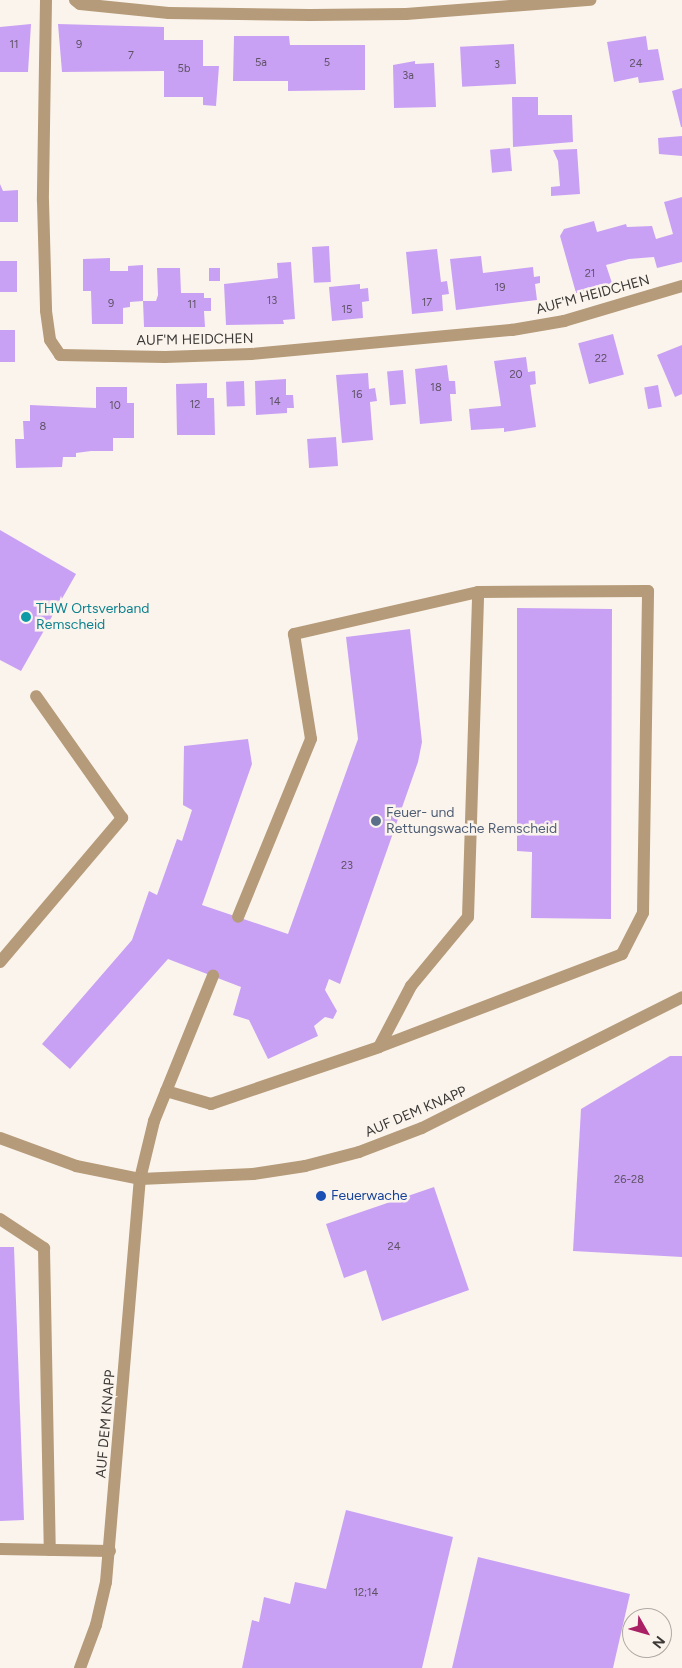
<!DOCTYPE html>
<html>
<head>
<meta charset="utf-8">
<style>
  body { margin:0 }
  #map { position:relative; width:682px; height:1668px; overflow:hidden; background:#fbf4ed; font-family:Figtree,sans-serif }
  div>[style] { position:absolute }
  [style*='--x'] { left:calc(var(--x)*1px); top:calc(var(--y)*1px); width:calc(var(--w)*1px); rotate:calc(var(--a)*1deg) }
  .building>* { inset:0; background:#c9a1f4; transform-origin:0 0 }
  .service>* { height:12px; margin:-6px; padding:0 6px; transform-origin:6px; border-radius:6px; background:#b59b79 }
  .minor>* { height:12px; margin:-6px; padding:0 6px; transform-origin:6px; border-radius:6px; background:#b59b79 }
  .dots>* { width:14px; height:14px; translate:-50% -50%; box-sizing:border-box; border:2px solid #fbf4ed; border-radius:50% }
  span { translate:-50% -50%; white-space:nowrap; text-align:center; line-height:1.15; -webkit-text-stroke:5px #fbf4ed; paint-order:stroke }
  .number-label { font-size:11px; color:#5e5265 }
  .number-label span { -webkit-text-stroke-width:0 }
  .street-label { font-size:14px; color:#3b3835 }
  .culture-label { font-size:14px; color:#0d838f }
  .left { translate:0 -50%; text-align:left }
  .service-label { font-size:14px; color:#4e5e75 }
  .transit-label { font-size:14px; color:#164399 }
  .north { position:absolute; left:622px; top:1608px; width:50px; height:50px; box-sizing:border-box; background:#fbf4ed; border:1px solid #aea9a3; border-radius:50%; rotate:128deg; font-size:14px; font-weight:700; line-height:20px; text-align:center; color:#3b3835 }
  .north::after { content:''; display:block; margin:auto; width:18px; height:22px; background:#aa2064; clip-path:polygon(50% 0,100% 100%,50% 72%,0 100%) }
</style>
</head>
<body>
<div id="map">
  <div class="building">
    <div style="clip-path:polygon(31px 24px,28px 72px,0 72px,0 27px)"></div>
    <div style="clip-path:polygon(58px 24px,164px 27px,164px 40px,203px 40px,203px 66px,219px 66px,216px 106px,203px 105px,203px 97px,164px 97px,164px 71px,62px 72px)"></div>
    <div style="clip-path:polygon(234px 36px,289px 36px,290px 45px,365px 45px,365px 90px,288px 91px,288px 81px,233px 81px)"></div>
    <div style="clip-path:polygon(646px 36px,648px 50px,658px 49px,664px 80px,639px 83px,638px 77px,614px 82px,607px 42px)"></div>
    <div style="left:514px;top:44px;width:40px;height:54px;rotate:87deg"></div>
    <div style="clip-path:polygon(415px 61px,415px 64px,434px 63px,436px 107px,394px 108px,393px 65px)"></div>
    <div style="clip-path:polygon(682px 88px,682px 127px,681px 127px,672px 91px)"></div>
    <div style="clip-path:polygon(512px 97px,538px 97px,538px 115px,572px 115px,573px 142px,513px 147px)"></div>
    <div style="clip-path:polygon(682px 136px,682px 156px,659px 154px,658px 138px)"></div>
    <div style="left:510px;top:148px;width:23px;height:20px;rotate:85deg"></div>
    <div style="clip-path:polygon(577px 149px,580px 194px,551px 196px,551px 187px,560px 186px,558px 161px,553px 150px)"></div>
    <div style="clip-path:polygon(0 184px,3px 191px,18px 190px,18px 222px,0 222px)"></div>
    <div style="clip-path:polygon(682px 197px,682px 262px,657px 268px,654px 257px,629px 259px,606px 265px,612px 283px,576px 293px,560px 236px,564px 229px,594px 221px,597px 232px,626px 224px,627px 227px,652px 226px,656px 239px,673px 234px,664px 202px)"></div>
    <div style="left:329px;top:246px;width:36px;height:17px;rotate:87deg"></div>
    <div style="clip-path:polygon(437px 249px,441px 282px,447px 281px,449px 294px,442px 295px,443px 311px,412px 314px,406px 252px)"></div>
    <div style="clip-path:polygon(481px 256px,483px 273px,533px 267px,534px 277px,540px 276px,540px 283px,535px 284px,537px 300px,456px 310px,450px 259px)"></div>
    <div style="clip-path:polygon(110px 258px,110px 271px,128px 271px,128px 266px,143px 265px,143px 301px,130px 302px,130px 307px,123px 308px,123px 324px,92px 324px,91px 291px,83px 291px,83px 259px)"></div>
    <div style="left:0;top:261px;width:17px;height:31px"></div>
    <div style="clip-path:polygon(291px 262px,295px 319px,283px 320px,284px 324px,226px 325px,224px 284px,278px 278px,277px 263px)"></div>
    <div style="clip-path:polygon(157px 268px,180px 268px,181px 293px,204px 293px,204px 298px,211px 298px,211px 311px,204px 311px,205px 327px,144px 327px,143px 301px,156px 301px,158px 295px)"></div>
    <div style="left:209px;top:268px;width:11px;height:13px"></div>
    <div style="clip-path:polygon(360px 284px,360px 289px,368px 288px,369px 301px,362px 302px,363px 318px,332px 321px,329px 287px)"></div>
    <div style="left:0;top:330px;width:15px;height:32px"></div>
    <div style="left:613px;top:334px;width:42px;height:36px;rotate:75deg"></div>
    <div style="clip-path:polygon(682px 345px,682px 394px,675px 397px,657px 355px)"></div>
    <div style="clip-path:polygon(526px 357px,528px 372px,535px 371px,536px 384px,530px 385px,536px 427px,504px 432px,504px 428px,471px 430px,469px 409px,501px 406px,494px 361px)"></div>
    <div style="clip-path:polygon(447px 365px,449px 381px,455px 381px,456px 394px,450px 394px,452px 421px,420px 424px,415px 369px)"></div>
    <div style="left:403px;top:370px;width:34px;height:16px;rotate:85deg"></div>
    <div style="clip-path:polygon(368px 373px,369px 389px,375px 388px,377px 401px,370px 402px,373px 440px,342px 443px,336px 375px)"></div>
    <div style="clip-path:polygon(286px 379px,286px 395px,293px 395px,294px 408px,287px 408px,287px 413px,256px 415px,255px 381px)"></div>
    <div style="left:244px;top:381px;width:25px;height:18px;rotate:88deg"></div>
    <div style="clip-path:polygon(207px 383px,207px 398px,214px 398px,215px 435px,177px 435px,176px 384px)"></div>
    <div style="left:658px;top:385px;width:22px;height:14px;rotate:80deg"></div>
    <div style="clip-path:polygon(96px 387px,127px 387px,127px 403px,134px 403px,134px 438px,113px 438px,113px 451px,91px 451px,76px 453px,76px 457px,63px 457px,62px 467px,16px 468px,15px 439px,24px 439px,23px 421px,30px 421px,30px 405px,96px 408px)"></div>
    <div style="left:336px;top:437px;width:29px;height:29px;rotate:86deg"></div>
    <div style="clip-path:polygon(0 530px,76px 574px,21px 671px,0 660px)"></div>
    <div style="clip-path:polygon(517px 608px,612px 609px,611px 919px,531px 918px,532px 852px,517px 851px)"></div>
    <div style="clip-path:polygon(410px 629px,422px 742px,418px 762px,340px 984px,329px 979px,325px 990px,337px 1011px,333px 1019px,325px 1017px,314px 1026px,318px 1036px,268px 1059px,249px 1020px,233px 1015px,241px 987px,168px 959px,70px 1069px,42px 1044px,132px 940px,149px 891px,157px 895px,177px 839px,182px 841px,192px 810px,183px 805px,184px 746px,248px 739px,252px 764px,202px 905px,288px 934px,358px 739px,346px 637px)"></div>
    <div style="clip-path:polygon(670px 1056px,682px 1056px,682px 1257px,573px 1251px,581px 1109px)"></div>
    <div style="clip-path:polygon(434px 1187px,469px 1290px,382px 1321px,366px 1270px,344px 1278px,326px 1224px)"></div>
    <div style="clip-path:polygon(0 1247px,14px 1247px,24px 1520px,0 1521px)"></div>
    <div style="clip-path:polygon(346px 1510px,453px 1537px,422px 1668px,242px 1668px,252px 1620px,259px 1622px,264px 1597px,290px 1604px,295px 1582px,326px 1589px)"></div>
    <div style="clip-path:polygon(478px 1557px,630px 1594px,613px 1668px,452px 1668px)"></div>
  </div>
  <div class="service">
    <div style="--x:0;--y:962;--w:189;--a:-49.7"></div>
    <div style="--x:122;--y:818;--w:149;--a:-125.2"></div>
    <div style="--x:379;--y:1047;--w:260;--a:-20.9"></div>
    <div style="--x:622;--y:954;--w:46;--a:-62.9"></div>
    <div style="--x:643;--y:913;--w:322;--a:-89.1"></div>
    <div style="--x:648;--y:591;--w:170;--a:179.7"></div>
    <div style="--x:166;--y:1091;--w:47;--a:16.1"></div>
    <div style="--x:211;--y:1104;--w:177;--a:-18.7"></div>
    <div style="--x:379;--y:1047;--w:69;--a:-62.3"></div>
    <div style="--x:411;--y:986;--w:89;--a:-50.4"></div>
    <div style="--x:468;--y:917;--w:325;--a:-88.2"></div>
    <div style="--x:478;--y:592;--w:189;--a:167.1"></div>
    <div style="--x:294;--y:634;--w:106;--a:80.8"></div>
    <div style="--x:311;--y:739;--w:192;--a:112.3"></div>
    <div style="--x:140;--y:1179;--w:60;--a:-76.4"></div>
    <div style="--x:154;--y:1121;--w:157;--a:-67.9"></div>
    <div style="--x:0;--y:1219;--w:53;--a:33.4"></div>
    <div style="--x:44;--y:1248;--w:302;--a:88.9"></div>
    <div style="--x:0;--y:1549;--w:110;--a:1"></div>
  </div>
  <div class="minor">
    <div style="--x:46;--y:0;--w:201;--a:90.9"></div>
    <div style="--x:43;--y:201;--w:110;--a:88.4"></div>
    <div style="--x:46;--y:311;--w:29;--a:82"></div>
    <div style="--x:50;--y:340;--w:18;--a:56"></div>
    <div style="--x:60;--y:355;--w:105;--a:1.1"></div>
    <div style="--x:165;--y:357;--w:86;--a:-2"></div>
    <div style="--x:251;--y:354;--w:262;--a:-5.3"></div>
    <div style="--x:512;--y:330;--w:53;--a:-9.8"></div>
    <div style="--x:564;--y:321;--w:123;--a:-16.5"></div>
    <div style="--x:75;--y:0;--w:6;--a:39"></div>
    <div style="--x:80;--y:4;--w:89;--a:5.8"></div>
    <div style="--x:169;--y:13;--w:141;--a:0.8"></div>
    <div style="--x:310;--y:15;--w:96;--a:-0.6"></div>
    <div style="--x:406;--y:14;--w:185;--a:-4.4"></div>
    <div style="--x:0;--y:1138;--w:81;--a:20.2"></div>
    <div style="--x:76;--y:1166;--w:65;--a:11.5"></div>
    <div style="--x:140;--y:1179;--w:113;--a:-2.5"></div>
    <div style="--x:253;--y:1174;--w:53;--a:-8.7"></div>
    <div style="--x:305;--y:1166;--w:56;--a:-14.5"></div>
    <div style="--x:359;--y:1152;--w:67;--a:-20.9"></div>
    <div style="--x:422;--y:1128;--w:291;--a:-26.7"></div>
    <div style="--x:80;--y:1668;--w:46;--a:-69.6"></div>
    <div style="--x:96;--y:1625;--w:44;--a:-76.9"></div>
    <div style="--x:106;--y:1582;--w:404;--a:-85.2"></div>
  </div>
  <div class="dots">
    <div style="left:26px;top:617px;background:#0f9aa8"></div>
    <div style="left:376px;top:821px;background:#5c6f8a"></div>
    <div style="left:321px;top:1196px;background:#1a4fb4"></div>
  </div>
  <div class="number-label">
    <span style="left:14px;top:45px">11</span>
    <span style="left:79px;top:45px">9</span>
    <span style="left:131px;top:56px">7</span>
    <span style="left:261px;top:63px">5a</span>
    <span style="left:327px;top:63px">5</span>
    <span style="left:636px;top:64px">24</span>
    <span style="left:497px;top:65px">3</span>
    <span style="left:184px;top:69px">5b</span>
    <span style="left:408px;top:76px">3a</span>
    <span style="left:590px;top:274px">21</span>
    <span style="left:500px;top:288px">19</span>
    <span style="left:272px;top:301px">13</span>
    <span style="left:427px;top:303px">17</span>
    <span style="left:111px;top:304px">9</span>
    <span style="left:192px;top:305px">11</span>
    <span style="left:347px;top:310px">15</span>
    <span style="left:601px;top:359px">22</span>
    <span style="left:516px;top:375px">20</span>
    <span style="left:436px;top:388px">18</span>
    <span style="left:357px;top:395px">16</span>
    <span style="left:275px;top:402px">14</span>
    <span style="left:195px;top:405px">12</span>
    <span style="left:115px;top:406px">10</span>
    <span style="left:43px;top:427px">8</span>
    <span style="left:347px;top:866px">23</span>
    <span style="left:629px;top:1180px">26-28</span>
    <span style="left:394px;top:1247px">24</span>
    <span style="left:366px;top:1593px">12;14</span>
  </div>
  <div class="street-label">
    <span style="left:593px;top:295px;rotate:-15deg">AUF'M HEIDCHEN</span>
    <span style="left:195px;top:340px;rotate:-1deg">AUF'M HEIDCHEN</span>
    <span style="left:416px;top:1112px;rotate:-23deg">AUF DEM KNAPP</span>
    <span style="left:106px;top:1424px;rotate:-85deg">AUF DEM KNAPP</span>
  </div>
  <div class="culture-label">
    <span class="left" style="left:36px;top:617px">THW Ortsverband<br>Remscheid</span>
  </div>
  <div class="service-label">
    <span class="left" style="left:386px;top:821px">Feuer- und<br>Rettungswache Remscheid</span>
  </div>
  <div class="transit-label">
    <span class="left" style="left:331px;top:1196px">Feuerwache</span>
  </div>
  <div class="north">N</div>
</div>
</body>
</html>
